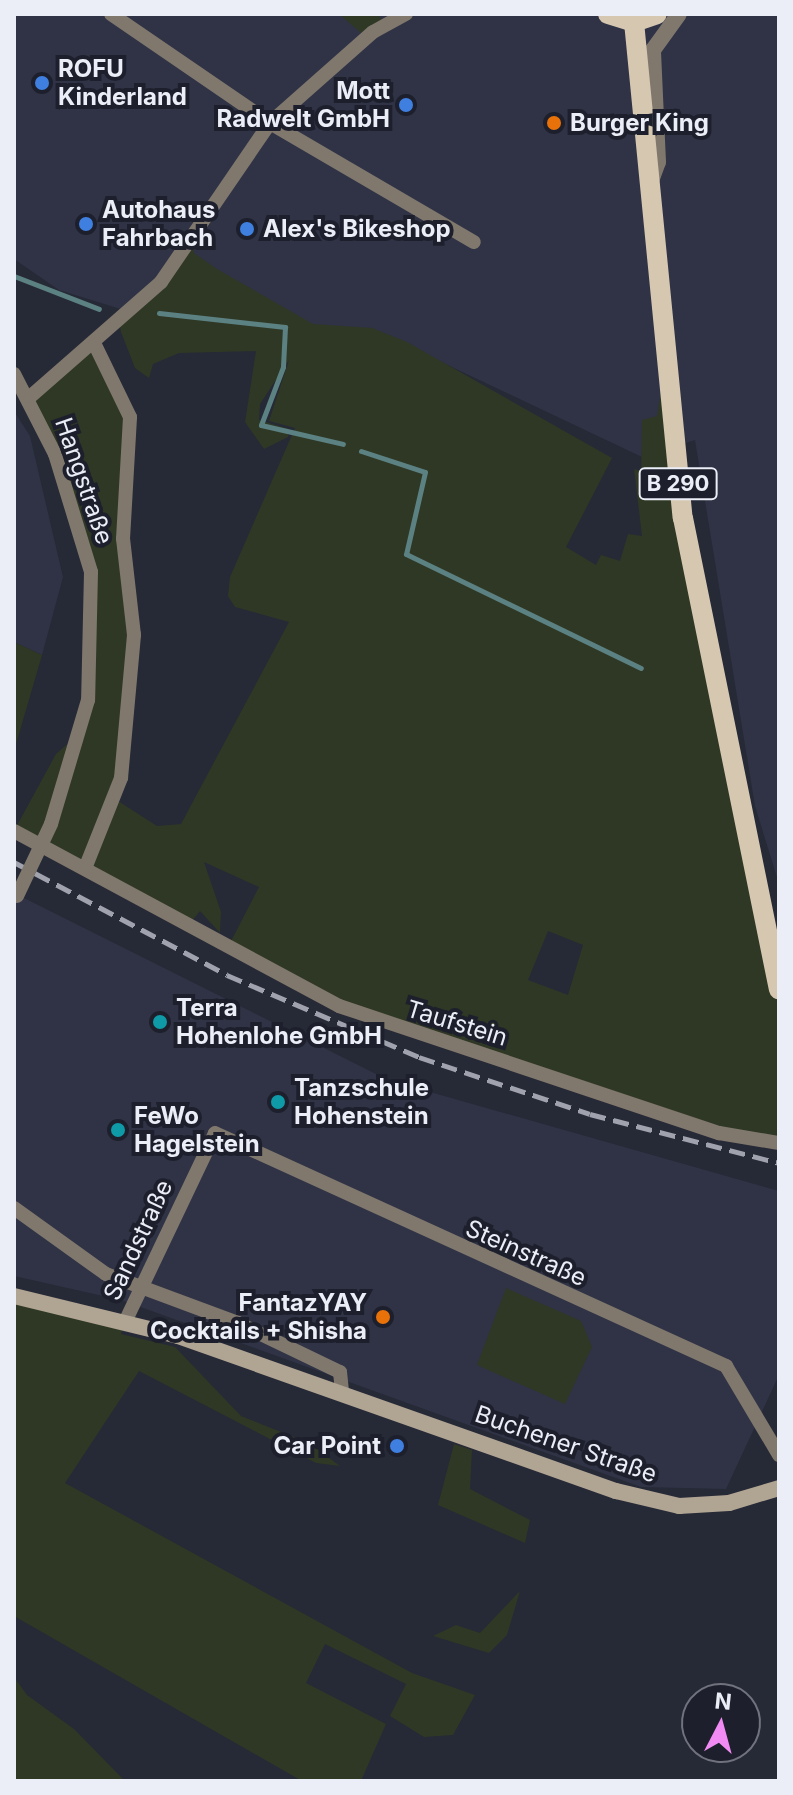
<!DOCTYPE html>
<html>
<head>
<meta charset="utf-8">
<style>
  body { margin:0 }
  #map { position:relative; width:793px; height:1795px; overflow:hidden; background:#262936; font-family:Inter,sans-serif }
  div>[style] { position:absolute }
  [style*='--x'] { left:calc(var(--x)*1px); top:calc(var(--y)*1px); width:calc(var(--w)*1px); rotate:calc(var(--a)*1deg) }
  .built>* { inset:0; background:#2f3345 }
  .green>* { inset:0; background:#2f3825 }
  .stream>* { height:5px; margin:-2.5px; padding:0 2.5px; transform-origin:2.5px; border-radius:2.5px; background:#5c8182 }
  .minor>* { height:14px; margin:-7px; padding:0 7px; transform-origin:7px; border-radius:7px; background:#80786d }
  .tertiary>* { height:16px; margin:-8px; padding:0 8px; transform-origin:8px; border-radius:8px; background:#80786d }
  .secondary>* { height:16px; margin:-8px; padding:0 8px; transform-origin:8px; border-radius:8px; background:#b0a493 }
  .primary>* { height:20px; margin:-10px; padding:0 10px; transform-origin:10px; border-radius:10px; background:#d6c7b1 }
  .rail>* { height:5px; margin-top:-2.5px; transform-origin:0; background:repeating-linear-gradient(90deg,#a0a3ad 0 16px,transparent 0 24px) }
  .minor-bridge>* { height:14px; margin:-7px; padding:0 7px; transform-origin:7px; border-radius:7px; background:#80786d }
  .dots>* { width:22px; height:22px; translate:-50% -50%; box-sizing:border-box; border:4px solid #1d202c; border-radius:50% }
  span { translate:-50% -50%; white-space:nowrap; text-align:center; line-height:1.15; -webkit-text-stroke:8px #1d202c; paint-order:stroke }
  .shield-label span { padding:2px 6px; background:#1d202c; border:2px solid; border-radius:6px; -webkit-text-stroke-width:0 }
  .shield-label { font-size:22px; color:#eceef7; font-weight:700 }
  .poi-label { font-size:24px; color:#eceef7; font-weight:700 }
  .left { translate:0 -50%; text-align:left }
  .right { translate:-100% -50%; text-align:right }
  .street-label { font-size:24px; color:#eceef7 }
  .frame { position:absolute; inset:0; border:16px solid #eceef7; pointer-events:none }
  .north { position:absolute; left:681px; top:1683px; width:80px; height:80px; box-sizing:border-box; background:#1d202c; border:2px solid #70727d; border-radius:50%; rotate:6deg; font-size:22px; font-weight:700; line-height:32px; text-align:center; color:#eceef7 }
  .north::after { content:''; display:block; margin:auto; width:28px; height:36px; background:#f28af3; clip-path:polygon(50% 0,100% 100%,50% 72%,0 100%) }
</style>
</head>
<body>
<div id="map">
  <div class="built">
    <div style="clip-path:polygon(14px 14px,779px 14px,779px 884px,755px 806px,695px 440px,642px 457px,418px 351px,140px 315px,59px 290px,14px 259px)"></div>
    <div style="clip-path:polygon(14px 411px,30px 436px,63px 577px,42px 655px,14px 642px)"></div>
    <div style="clip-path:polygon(14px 893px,388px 1080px,779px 1191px,779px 1375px,726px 1489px,641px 1487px,121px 1300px,14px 1276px)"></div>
  </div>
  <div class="green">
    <div style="clip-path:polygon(339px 14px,378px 14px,385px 26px,367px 38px)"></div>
    <div style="clip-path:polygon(evenodd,192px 237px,194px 253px,217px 269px,313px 324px,372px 328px,407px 342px,612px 458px,566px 547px,596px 565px,601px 555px,620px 561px,628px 534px,642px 536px,634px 469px,641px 471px,642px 420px,657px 416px,664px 374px,779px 989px,779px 1143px,421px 1039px,227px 949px,259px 887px,204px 862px,221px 912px,220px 933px,200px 911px,187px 927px,14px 831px,56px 754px,81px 732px,91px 572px,31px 396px,95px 345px,127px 401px,123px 539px,134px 635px,115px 799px,157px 826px,181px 824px,289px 622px,235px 607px,228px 596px,230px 577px,295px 428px,269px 421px,289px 360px,260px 404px,259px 420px,289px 429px,288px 437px,264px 449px,245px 422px,256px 351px,179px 353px,153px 364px,149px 378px,135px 368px,121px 332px,119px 322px,192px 237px,548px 931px,583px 945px,568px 995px,528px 980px,548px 931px)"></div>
    <div style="clip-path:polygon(14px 642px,42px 655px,14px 751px)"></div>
    <div style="clip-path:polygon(506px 1288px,581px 1321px,592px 1347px,565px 1404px,477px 1365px)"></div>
    <div style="clip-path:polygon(14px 1296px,125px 1322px,121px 1334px,175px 1347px,241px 1416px,309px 1443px,340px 1466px,316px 1463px,139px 1371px,65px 1483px,412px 1673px,475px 1695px,453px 1735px,424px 1737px,390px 1716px,406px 1684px,325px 1644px,306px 1683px,386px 1724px,361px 1781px,302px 1781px,14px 1616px)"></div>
    <div style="clip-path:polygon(454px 1444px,472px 1450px,470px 1489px,530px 1520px,525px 1543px,438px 1505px)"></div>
    <div style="clip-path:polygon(520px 1591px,507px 1635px,489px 1653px,433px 1636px,456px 1625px,480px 1633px)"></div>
    <div style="clip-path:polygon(14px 1677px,27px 1695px,74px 1729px,125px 1781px,14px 1781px)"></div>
  </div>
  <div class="stream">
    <div style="--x:14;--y:276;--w:91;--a:21.2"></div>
    <div style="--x:159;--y:313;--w:127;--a:6.3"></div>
    <div style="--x:285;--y:327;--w:40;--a:92.9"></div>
    <div style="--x:283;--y:367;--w:62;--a:110.8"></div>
    <div style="--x:261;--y:425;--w:84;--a:13"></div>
    <div style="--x:361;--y:451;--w:67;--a:18.2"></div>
    <div style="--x:425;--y:472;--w:84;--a:103"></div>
    <div style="--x:406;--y:554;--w:261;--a:25.9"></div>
  </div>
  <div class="minor">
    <div style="--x:111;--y:14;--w:193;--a:34.4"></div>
    <div style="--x:270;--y:123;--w:236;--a:30.3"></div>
    <div style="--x:14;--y:374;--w:90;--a:62.9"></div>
    <div style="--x:55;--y:454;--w:123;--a:73"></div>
    <div style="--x:91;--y:572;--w:128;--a:91.3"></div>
    <div style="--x:88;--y:700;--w:129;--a:106.6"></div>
    <div style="--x:31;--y:396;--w:173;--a:-41.2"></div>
    <div style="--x:161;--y:282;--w:193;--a:-55.6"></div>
    <div style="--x:270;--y:123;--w:137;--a:-41.5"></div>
    <div style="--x:373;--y:32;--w:38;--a:-29"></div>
    <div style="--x:14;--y:831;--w:369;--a:28.3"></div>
    <div style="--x:339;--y:1006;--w:401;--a:18.5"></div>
    <div style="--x:719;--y:1133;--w:61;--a:9.5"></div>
    <div style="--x:86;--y:866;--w:95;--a:-68.3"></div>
    <div style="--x:121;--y:778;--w:144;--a:-84.8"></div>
    <div style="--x:134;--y:635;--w:97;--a:-96.5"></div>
    <div style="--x:123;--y:539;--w:122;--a:-86.7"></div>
    <div style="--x:130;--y:417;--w:80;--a:-115.9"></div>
    <div style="--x:14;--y:1208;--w:113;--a:35.7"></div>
    <div style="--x:106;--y:1274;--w:141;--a:20.4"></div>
    <div style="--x:238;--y:1323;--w:113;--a:25.7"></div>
    <div style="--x:340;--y:1372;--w:18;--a:84"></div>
    <div style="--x:125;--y:1322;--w:209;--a:-64.5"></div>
    <div style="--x:215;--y:1133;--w:562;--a:24.51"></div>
    <div style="--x:726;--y:1366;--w:104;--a:59.2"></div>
  </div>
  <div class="tertiary">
    <div style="--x:651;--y:181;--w:20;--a:-70"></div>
    <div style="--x:658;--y:162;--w:112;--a:-92.6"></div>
    <div style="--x:653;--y:50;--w:44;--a:-54.2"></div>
  </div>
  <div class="secondary">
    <div style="--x:14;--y:1296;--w:169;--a:13.7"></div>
    <div style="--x:178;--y:1336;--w:465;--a:19.5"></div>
    <div style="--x:616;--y:1491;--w:65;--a:13.4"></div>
    <div style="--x:679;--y:1506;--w:50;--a:-3.4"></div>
    <div style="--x:729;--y:1503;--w:52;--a:-16.7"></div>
  </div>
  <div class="primary">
    <div style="--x:608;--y:14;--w:27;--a:17"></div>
    <div style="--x:634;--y:22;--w:24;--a:-19"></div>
    <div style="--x:634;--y:22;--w:498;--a:84.4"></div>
    <div style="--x:683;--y:518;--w:481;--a:78.5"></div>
  </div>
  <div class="rail">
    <div style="--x:14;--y:862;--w:241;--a:27.9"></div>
    <div style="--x:227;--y:975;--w:209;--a:23.1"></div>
    <div style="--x:419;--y:1057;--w:180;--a:18.4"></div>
    <div style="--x:590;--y:1114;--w:195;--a:14.5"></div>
  </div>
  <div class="minor-bridge">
    <div style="--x:17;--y:896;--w:80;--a:-64.7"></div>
  </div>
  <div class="dots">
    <div style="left:42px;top:83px;background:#3f7fe0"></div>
    <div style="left:406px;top:105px;background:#3f7fe0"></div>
    <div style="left:554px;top:123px;background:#e8710a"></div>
    <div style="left:86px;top:224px;background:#3f7fe0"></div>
    <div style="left:247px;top:229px;background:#3f7fe0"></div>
    <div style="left:160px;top:1022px;background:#0f9aa8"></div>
    <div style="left:278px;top:1102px;background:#0f9aa8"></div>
    <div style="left:118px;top:1130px;background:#0f9aa8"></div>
    <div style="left:383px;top:1317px;background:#e8710a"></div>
    <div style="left:397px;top:1446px;background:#3f7fe0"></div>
  </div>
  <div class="shield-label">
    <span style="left:678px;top:484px">B 290</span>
  </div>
  <div class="poi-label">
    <span class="left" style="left:58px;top:83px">ROFU<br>Kinderland</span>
    <span class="right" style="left:390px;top:105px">Mott<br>Radwelt GmbH</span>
    <span class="left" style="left:570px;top:123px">Burger King</span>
    <span class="left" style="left:102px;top:224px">Autohaus<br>Fahrbach</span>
    <span class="left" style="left:263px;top:229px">Alex's Bikeshop</span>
    <span class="left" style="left:176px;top:1022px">Terra<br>Hohenlohe GmbH</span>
    <span class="left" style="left:294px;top:1102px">Tanzschule<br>Hohenstein</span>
    <span class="left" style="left:134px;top:1130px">FeWo<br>Hagelstein</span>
    <span class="right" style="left:367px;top:1317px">FantazYAY<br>Cocktails + Shisha</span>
    <span class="right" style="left:381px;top:1446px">Car Point</span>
  </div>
  <div class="street-label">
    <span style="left:84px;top:481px;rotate:71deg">Hangstraße</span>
    <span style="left:457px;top:1023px;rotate:17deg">Taufstein</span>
    <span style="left:138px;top:1240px;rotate:-65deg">Sandstraße</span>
    <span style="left:526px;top:1253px;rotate:24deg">Steinstraße</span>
    <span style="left:566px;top:1444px;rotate:19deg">Buchener Straße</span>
  </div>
  <div class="frame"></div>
  <div class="north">N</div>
</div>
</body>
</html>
